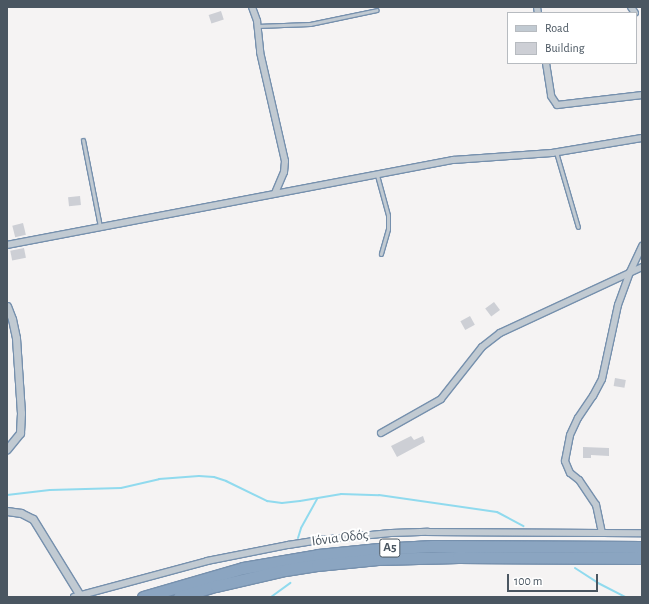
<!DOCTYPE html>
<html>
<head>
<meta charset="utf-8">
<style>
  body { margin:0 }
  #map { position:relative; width:649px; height:604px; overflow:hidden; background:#f5f3f3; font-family:"Alegreya Sans",sans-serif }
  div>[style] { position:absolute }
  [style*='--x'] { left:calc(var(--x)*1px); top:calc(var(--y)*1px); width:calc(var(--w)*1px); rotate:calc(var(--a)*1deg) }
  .stream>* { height:2px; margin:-1px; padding:0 1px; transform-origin:1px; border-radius:1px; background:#90daee }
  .building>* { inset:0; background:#cdcfd5; transform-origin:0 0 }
  .roads { filter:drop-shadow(1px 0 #7690ad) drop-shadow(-1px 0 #7690ad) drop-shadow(0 1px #7690ad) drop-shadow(0 -1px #7690ad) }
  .service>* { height:3px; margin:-1.5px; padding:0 1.5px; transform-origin:1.5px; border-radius:1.5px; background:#c1cad2 }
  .minor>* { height:6px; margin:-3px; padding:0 3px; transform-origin:3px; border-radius:3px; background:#c1cad2 }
  .tertiary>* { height:7px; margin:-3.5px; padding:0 3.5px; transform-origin:3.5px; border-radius:3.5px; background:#c1cad2 }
  .motorway>* { height:11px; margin:-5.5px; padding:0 5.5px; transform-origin:5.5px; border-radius:5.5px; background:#8ba5c1 }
  span { translate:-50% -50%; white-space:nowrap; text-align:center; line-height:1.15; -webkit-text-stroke:4px #fff; paint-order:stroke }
  .shield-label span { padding:1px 3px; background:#fff; border:1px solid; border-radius:3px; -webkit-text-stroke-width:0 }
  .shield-label { font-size:13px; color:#4a5661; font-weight:700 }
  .street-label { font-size:14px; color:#4a5661 }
  .frame { position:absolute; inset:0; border:8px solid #4a5661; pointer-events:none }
  .legend { position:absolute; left:507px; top:12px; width:130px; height:52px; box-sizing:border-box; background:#fff; border:1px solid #b7bbc0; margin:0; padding:5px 7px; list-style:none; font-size:12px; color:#4a5661 }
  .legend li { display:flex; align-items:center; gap:8px; height:20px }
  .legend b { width:20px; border:1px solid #b7bbc0 }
  .scale { position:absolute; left:507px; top:574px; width:91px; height:18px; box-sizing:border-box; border:2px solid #4a5661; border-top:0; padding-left:5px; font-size:12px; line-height:14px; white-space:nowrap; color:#4a5661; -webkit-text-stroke:3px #fff; paint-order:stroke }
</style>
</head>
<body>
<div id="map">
  <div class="stream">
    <div style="--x:7;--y:495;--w:43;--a:-6.6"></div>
    <div style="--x:50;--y:490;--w:71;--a:-1.6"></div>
    <div style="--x:121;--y:488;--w:39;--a:-13"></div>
    <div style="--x:159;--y:479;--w:40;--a:-4.3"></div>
    <div style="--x:199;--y:476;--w:15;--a:4"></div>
    <div style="--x:214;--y:477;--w:13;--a:18"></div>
    <div style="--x:226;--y:481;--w:46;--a:26"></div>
    <div style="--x:267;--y:501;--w:15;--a:8"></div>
    <div style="--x:282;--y:503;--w:18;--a:-6"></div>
    <div style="--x:300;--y:501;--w:42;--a:-9.7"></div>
    <div style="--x:341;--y:494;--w:38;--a:2"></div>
    <div style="--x:379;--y:495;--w:119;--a:8.2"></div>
    <div style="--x:497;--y:512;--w:30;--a:28"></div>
    <div style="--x:298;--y:538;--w:10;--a:-73"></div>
    <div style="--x:301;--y:528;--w:33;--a:-61"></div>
    <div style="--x:575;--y:568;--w:27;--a:33"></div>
    <div style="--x:598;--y:583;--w:31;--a:27"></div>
    <div style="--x:271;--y:597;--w:24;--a:-36"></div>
  </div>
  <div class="building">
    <div style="left:221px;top:11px;width:9px;height:13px;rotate:72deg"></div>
    <div style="left:80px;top:196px;width:9px;height:12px;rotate:84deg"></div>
    <div style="left:23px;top:223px;width:12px;height:11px;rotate:76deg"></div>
    <div style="left:24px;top:248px;width:10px;height:14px;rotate:79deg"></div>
    <div style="left:494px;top:302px;width:10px;height:11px;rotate:53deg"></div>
    <div style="left:470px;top:316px;width:10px;height:11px;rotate:61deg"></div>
    <div style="left:615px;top:378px;width:11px;height:8px;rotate:10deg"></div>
    <div style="clip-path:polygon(411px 436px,414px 440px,423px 436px,425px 442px,397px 457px,391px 446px)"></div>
    <div style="clip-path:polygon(583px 447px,609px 448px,609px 456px,591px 455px,591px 458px,583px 458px)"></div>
  </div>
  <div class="roads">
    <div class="service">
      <div style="--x:257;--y:26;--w:53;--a:-2.2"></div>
      <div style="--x:310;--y:24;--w:68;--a:-11.8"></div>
      <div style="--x:83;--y:140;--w:89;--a:78.9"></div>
      <div style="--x:556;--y:152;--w:78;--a:73.7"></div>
      <div style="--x:377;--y:175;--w:41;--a:74.6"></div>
      <div style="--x:388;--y:215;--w:14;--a:90"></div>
      <div style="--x:388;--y:229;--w:26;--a:106"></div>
    </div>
    <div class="minor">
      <div style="--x:252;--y:7;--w:15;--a:70"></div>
      <div style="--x:257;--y:21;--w:31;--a:84"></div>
      <div style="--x:260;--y:52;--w:112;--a:77.1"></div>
      <div style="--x:285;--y:161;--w:11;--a:95"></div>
      <div style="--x:284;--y:172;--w:23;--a:113"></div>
      <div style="--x:537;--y:7;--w:6;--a:81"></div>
      <div style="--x:631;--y:7;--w:7;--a:56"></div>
      <div style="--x:546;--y:63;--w:33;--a:81"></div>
      <div style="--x:551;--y:96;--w:11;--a:56"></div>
      <div style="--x:557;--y:105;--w:86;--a:-6.7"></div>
      <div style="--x:7;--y:245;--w:454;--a:-10.8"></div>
      <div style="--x:453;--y:160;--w:99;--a:-4"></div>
      <div style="--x:552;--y:153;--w:91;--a:-9.5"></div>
      <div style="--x:381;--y:433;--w:69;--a:-29.5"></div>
      <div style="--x:441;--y:399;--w:66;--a:-51.7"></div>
      <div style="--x:482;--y:347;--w:23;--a:-38"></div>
      <div style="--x:500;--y:333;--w:157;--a:-24.9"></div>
      <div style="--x:602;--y:533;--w:29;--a:-102"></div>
      <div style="--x:596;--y:505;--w:30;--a:-124"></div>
      <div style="--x:579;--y:480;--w:11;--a:-142"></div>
      <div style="--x:570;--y:473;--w:13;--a:-113"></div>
      <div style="--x:565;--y:461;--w:26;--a:-79"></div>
      <div style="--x:570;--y:435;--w:19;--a:-65"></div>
      <div style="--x:578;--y:418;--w:27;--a:-56"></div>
      <div style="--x:593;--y:396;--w:19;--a:-62"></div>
      <div style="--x:602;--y:379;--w:76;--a:-77.8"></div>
      <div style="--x:618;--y:305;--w:35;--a:-70"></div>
      <div style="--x:630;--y:272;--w:29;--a:-65"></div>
      <div style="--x:74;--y:597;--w:138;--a:-15.1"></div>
      <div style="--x:207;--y:561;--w:83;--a:-11.2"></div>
      <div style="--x:288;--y:545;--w:32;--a:-9"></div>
      <div style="--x:320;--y:540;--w:71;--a:-5.6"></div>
      <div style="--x:391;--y:533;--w:37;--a:-2"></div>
      <div style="--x:428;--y:532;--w:214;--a:0.3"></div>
    </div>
    <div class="tertiary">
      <div style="--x:7;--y:306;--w:14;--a:69"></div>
      <div style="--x:12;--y:319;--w:19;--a:78"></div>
      <div style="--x:16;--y:338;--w:75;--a:86.2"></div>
      <div style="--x:21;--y:413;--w:20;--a:93"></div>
      <div style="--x:20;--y:433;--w:21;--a:129"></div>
      <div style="--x:7;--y:511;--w:14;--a:8"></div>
      <div style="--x:21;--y:513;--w:13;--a:27"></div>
      <div style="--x:33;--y:519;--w:92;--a:58.4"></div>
    </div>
    <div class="motorway">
      <div style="--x:143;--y:597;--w:104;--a:-16.2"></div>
      <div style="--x:243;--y:568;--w:76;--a:-9.8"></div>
      <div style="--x:318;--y:555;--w:61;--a:-5.6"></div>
      <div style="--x:379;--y:549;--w:53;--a:-3.2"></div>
      <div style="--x:432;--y:546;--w:210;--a:0.3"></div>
      <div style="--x:179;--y:597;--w:39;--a:-17"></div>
      <div style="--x:216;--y:586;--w:71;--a:-13.1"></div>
      <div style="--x:285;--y:570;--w:32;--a:-9"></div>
      <div style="--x:317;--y:565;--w:61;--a:-5.6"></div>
      <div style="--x:378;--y:559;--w:80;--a:-1.4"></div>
      <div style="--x:458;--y:557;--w:184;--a:0.3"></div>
    </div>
  </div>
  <div class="shield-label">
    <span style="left:390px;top:548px">Α5</span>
  </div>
  <div class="street-label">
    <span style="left:340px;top:538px;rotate:-7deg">Ιόνια Οδός</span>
  </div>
  <div class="frame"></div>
  <ul class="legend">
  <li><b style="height:5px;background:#c1cad2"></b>Road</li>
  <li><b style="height:11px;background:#cdcfd5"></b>Building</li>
  </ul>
  <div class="scale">100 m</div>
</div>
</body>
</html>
